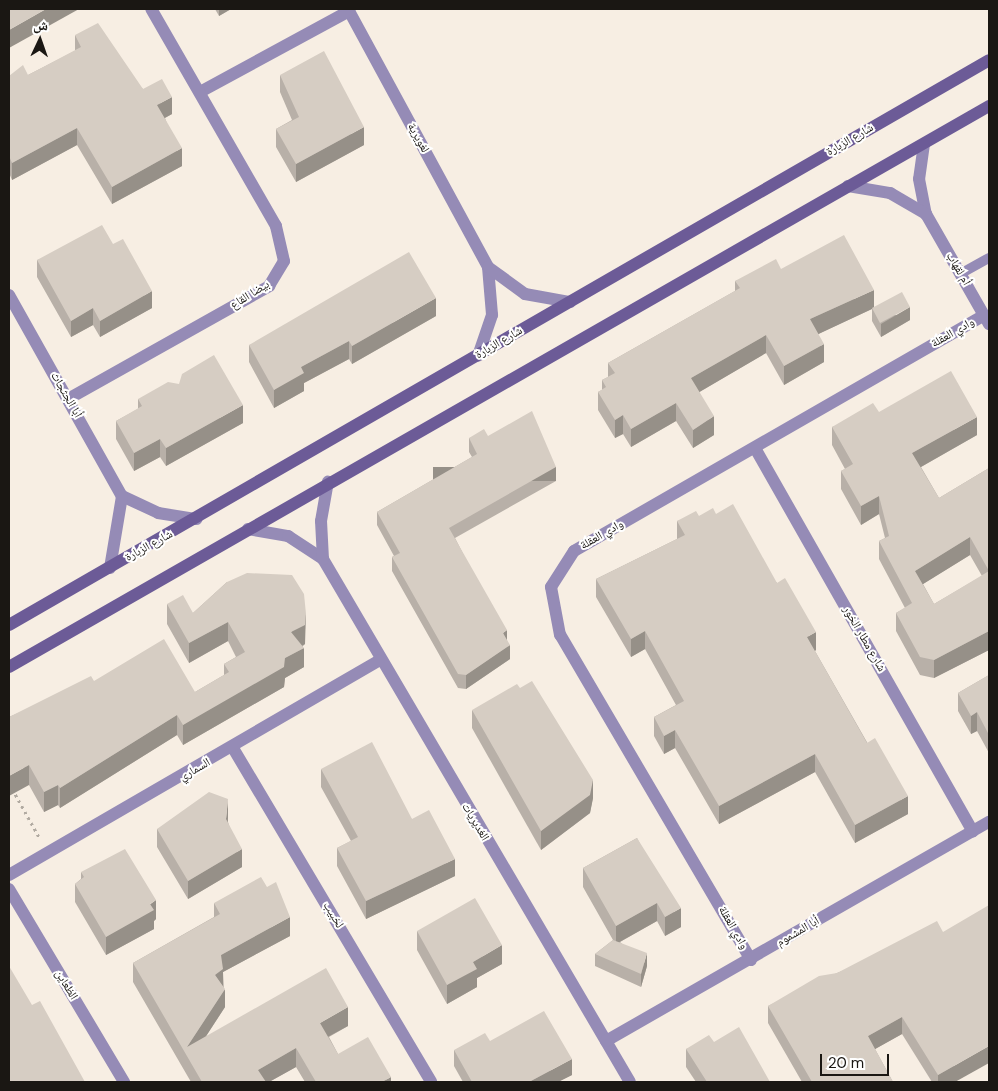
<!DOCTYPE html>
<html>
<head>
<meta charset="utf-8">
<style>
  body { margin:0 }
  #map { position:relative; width:998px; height:1091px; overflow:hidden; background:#f7eee3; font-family:"DM Sans","Noto Naskh Arabic",sans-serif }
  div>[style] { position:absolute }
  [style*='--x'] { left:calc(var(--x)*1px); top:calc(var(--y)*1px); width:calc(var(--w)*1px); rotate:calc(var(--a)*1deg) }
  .path>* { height:3px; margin-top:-1.5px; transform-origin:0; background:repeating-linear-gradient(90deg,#b1aaa1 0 2.5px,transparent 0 6.5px) }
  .lane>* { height:10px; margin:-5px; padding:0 5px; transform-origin:5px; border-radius:5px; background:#958bb6 }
  .street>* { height:12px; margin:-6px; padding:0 6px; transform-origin:6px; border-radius:6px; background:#958bb6 }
  .secondary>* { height:12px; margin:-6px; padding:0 6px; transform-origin:6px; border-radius:6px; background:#6c5b97 }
  .wall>* { inset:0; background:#b8b0a8 }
  .shaded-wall>* { inset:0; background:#969088; transform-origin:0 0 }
  .building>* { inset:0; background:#d6cdc3; transform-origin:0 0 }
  span { translate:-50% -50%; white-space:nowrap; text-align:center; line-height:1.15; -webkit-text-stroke:4px #fff; paint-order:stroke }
  .street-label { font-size:12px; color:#1a1713 }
  .frame { position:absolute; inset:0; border:10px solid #1a1713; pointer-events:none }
  .north { position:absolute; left:15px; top:15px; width:50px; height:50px; -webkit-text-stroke:4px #fff; paint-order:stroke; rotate:3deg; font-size:14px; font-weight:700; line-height:20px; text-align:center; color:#1a1713 }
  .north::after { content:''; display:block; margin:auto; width:18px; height:22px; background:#1a1713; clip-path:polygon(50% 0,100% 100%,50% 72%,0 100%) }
  .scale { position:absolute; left:820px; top:1054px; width:69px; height:22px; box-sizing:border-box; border:2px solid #1a1713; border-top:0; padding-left:6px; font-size:15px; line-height:18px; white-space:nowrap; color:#1a1713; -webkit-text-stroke:4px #fff; paint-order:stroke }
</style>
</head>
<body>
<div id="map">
  <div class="path">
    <div style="--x:9;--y:783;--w:62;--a:60.9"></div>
  </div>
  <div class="lane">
    <div style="--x:960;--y:274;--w:33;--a:-29"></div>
  </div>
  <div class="street">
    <div style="--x:348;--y:9;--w:294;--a:61.5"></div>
    <div style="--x:488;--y:267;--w:48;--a:85.2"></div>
    <div style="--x:492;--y:315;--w:43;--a:108.9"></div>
    <div style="--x:200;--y:92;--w:170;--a:-28.5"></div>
    <div style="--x:924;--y:144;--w:35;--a:98"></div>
    <div style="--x:919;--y:179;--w:36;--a:79"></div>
    <div style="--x:926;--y:214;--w:127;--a:60.2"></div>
    <div style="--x:848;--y:186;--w:43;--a:9.5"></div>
    <div style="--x:890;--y:193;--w:42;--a:30.3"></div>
    <div style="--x:488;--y:267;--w:46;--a:36.1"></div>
    <div style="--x:525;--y:294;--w:46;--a:10.1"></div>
    <div style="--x:9;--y:295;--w:231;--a:60.7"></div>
    <div style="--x:122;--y:496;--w:40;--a:25"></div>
    <div style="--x:158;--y:513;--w:39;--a:9"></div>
    <div style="--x:68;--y:399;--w:231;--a:-29.3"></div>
    <div style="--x:269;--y:286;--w:29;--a:-59"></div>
    <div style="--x:284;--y:261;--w:36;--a:-103"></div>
    <div style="--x:276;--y:226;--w:250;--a:-119.9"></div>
    <div style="--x:755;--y:448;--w:441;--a:60.4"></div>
    <div style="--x:248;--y:529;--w:41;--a:9.9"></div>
    <div style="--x:288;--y:536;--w:42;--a:33.3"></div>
    <div style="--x:323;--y:559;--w:606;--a:59.59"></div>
    <div style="--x:323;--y:559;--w:38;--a:-93"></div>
    <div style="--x:321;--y:521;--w:40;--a:-80"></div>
    <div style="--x:110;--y:568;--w:73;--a:-80.5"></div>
    <div style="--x:233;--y:748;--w:388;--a:59.3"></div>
    <div style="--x:9;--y:875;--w:427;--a:-30.1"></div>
    <div style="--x:9;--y:889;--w:225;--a:59.2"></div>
    <div style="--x:751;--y:960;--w:377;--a:-120.4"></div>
    <div style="--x:560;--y:635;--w:49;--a:-100.6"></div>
    <div style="--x:551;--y:587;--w:43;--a:-57.4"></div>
    <div style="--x:574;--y:551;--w:473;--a:-29.9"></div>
    <div style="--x:606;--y:1041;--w:441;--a:-29.8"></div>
  </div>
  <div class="secondary">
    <div style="--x:9;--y:625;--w:1131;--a:-29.96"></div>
    <div style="--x:9;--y:667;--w:1129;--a:-29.79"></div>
  </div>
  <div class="wall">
    <div style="clip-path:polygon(215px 9px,231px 9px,219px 16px)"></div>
    <div style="clip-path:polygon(75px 35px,143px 89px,172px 114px,165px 118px,182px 166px,112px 204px,77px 145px,12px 180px,9px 173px,9px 76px,28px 75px,75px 51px)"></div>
    <div style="clip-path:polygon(280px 75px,364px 145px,296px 182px,276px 147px,276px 129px,292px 120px,280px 92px)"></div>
    <div style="clip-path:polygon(113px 244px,152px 308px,100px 337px,93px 325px,71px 337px,37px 277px,37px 260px)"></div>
    <div style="clip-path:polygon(781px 269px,874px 307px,910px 320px,881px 337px,872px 321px,872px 309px,818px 334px,824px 362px,784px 385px,766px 353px,699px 392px,714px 435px,693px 448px,676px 421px,631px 447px,623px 434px,615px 438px,598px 410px,598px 392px,602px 390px,602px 380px,608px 377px,608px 363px,735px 291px,735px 281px)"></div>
    <div style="clip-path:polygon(436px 316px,352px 364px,349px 359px,304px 383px,304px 391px,274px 408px,249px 362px,249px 345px)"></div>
    <div style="clip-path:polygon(138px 399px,243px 423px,166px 466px,160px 457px,134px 471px,116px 439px,116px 421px,138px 409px)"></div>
    <div style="clip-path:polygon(evenodd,879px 412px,977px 435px,921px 467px,939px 498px,989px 468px,989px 650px,934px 678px,920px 675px,896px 631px,896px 613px,905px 608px,879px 559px,879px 541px,885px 538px,879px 514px,861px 525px,841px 489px,841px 471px,845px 469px,832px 445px,832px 427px,879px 412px,970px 555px,982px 576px,934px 604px,923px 584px,970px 555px)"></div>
    <div style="clip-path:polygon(488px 436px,556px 481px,455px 538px,507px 640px,510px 659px,466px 689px,458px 688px,392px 571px,392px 557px,394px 556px,377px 525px,377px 512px,472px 457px,469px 452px,469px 438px)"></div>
    <div style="clip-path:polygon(716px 514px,777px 583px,816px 650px,815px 651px,908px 814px,855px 843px,815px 772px,719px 824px,675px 748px,664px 754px,654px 736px,654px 717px,676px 705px,645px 649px,631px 657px,596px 597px,596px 579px,677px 539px,677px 521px,699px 516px)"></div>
    <div style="clip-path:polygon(227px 582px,305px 644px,303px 646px,304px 667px,285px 678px,284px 687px,183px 745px,177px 735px,60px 808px,58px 805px,44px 812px,29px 785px,9px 717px,94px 681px,195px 692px,224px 675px,224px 664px,236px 657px,228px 641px,189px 663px,167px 624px,167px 604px,193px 613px)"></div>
    <div style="clip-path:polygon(989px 675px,989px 753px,977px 731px,971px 734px,958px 711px,958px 693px)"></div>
    <div style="clip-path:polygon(472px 710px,593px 798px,590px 813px,541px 850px,472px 728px)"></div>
    <div style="clip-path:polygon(321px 769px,412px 819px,455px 876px,366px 919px,337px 866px,337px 848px,351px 841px,321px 787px)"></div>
    <div style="clip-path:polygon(228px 818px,228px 822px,242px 867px,188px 899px,157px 847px,157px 829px)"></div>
    <div style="clip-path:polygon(637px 838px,681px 927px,665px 936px,657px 921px,620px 942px,647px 966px,641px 987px,595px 966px,595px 954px,613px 940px,583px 887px,583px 868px)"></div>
    <div style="clip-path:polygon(81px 872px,156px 919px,154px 921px,154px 929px,106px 955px,75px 902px,75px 884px,81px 879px)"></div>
    <div style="clip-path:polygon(214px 903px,290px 936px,223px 972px,225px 1007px,206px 1036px,348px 1026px,329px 1037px,338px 1054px,391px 1082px,305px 1082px,296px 1067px,269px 1082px,191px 1082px,133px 982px,133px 963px,214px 917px)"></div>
    <div style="clip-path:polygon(417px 931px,502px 964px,477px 978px,477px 987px,447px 1004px,417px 950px)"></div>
    <div style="clip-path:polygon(943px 932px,955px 1082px,932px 1082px,902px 1034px,875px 1049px,893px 1082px,802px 1082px,768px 1023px,768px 1006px,837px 973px)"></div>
    <div style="clip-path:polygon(714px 1042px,770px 1082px,696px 1082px,686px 1067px,686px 1049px)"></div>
    <div style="clip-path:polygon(454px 1050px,572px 1075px,558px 1082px,463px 1082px,454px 1066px)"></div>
  </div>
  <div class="shaded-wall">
    <div style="clip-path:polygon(46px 9px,79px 9px,9px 48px,9px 30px)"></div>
    <div style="clip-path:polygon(219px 9px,231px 9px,219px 16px)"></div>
    <div style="clip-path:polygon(172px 97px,172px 114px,157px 122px,157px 105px)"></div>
    <div style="clip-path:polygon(364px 127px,364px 145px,296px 182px,296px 164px)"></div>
    <div style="clip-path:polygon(77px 128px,77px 145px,12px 180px,12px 163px)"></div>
    <div style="clip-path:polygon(182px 148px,182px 166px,112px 204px,112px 187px)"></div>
    <div style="clip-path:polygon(874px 290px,874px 308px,810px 338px,810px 319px)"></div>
    <div style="clip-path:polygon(152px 291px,152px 308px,100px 337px,100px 321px)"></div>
    <div style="clip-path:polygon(436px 298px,436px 316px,352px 364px,352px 346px)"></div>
    <div style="clip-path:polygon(910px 307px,910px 320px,881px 337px,881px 324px)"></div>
    <div style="clip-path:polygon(93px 308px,93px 325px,71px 337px,71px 321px)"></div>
    <div style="clip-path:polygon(766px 335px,766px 353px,691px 397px,691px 378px)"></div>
    <div style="clip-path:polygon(349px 341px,349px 359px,304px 383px,304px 391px,274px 408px,274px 390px,301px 367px)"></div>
    <div style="clip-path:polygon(824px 344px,824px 362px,784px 385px,784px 366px)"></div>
    <div style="clip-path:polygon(676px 403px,676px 421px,631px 447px,631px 429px)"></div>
    <div style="clip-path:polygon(243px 405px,243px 423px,166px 466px,166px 448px)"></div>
    <div style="clip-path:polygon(623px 415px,623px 434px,615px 438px,615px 420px)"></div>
    <div style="clip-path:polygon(714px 416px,714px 435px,693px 448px,693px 430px)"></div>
    <div style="clip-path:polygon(977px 417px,977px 435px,912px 472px,912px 453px)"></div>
    <div style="clip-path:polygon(160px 439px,160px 457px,134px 471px,134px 453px)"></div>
    <div style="left:556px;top:467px;width:14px;height:123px;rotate:90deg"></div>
    <div style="clip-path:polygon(879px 496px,879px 514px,861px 525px,861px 506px)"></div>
    <div style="clip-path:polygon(970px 537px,970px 555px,915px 589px,915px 571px)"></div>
    <div style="clip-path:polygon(306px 614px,305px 644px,291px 652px,291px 632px)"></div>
    <div style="clip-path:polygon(228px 622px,228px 641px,189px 663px,189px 643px)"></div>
    <div style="clip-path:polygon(507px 630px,507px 644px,503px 633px)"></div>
    <div style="clip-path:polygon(645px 631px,645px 649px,631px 657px,631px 639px)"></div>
    <div style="clip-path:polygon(989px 631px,989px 650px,934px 678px,934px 660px)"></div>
    <div style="clip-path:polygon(816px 632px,816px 650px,807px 656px,807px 637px)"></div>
    <div style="clip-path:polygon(510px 645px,510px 659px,466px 689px,466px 675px)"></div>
    <div style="clip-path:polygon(304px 648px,304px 667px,285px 678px,284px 687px,183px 745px,183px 725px,285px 658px)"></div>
    <div style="clip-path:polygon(977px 712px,977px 731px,971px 734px,971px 716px)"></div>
    <div style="clip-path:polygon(177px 715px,177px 735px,60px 808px,60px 788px)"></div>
    <div style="clip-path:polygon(675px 730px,675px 748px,664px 754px,664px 736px)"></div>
    <div style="clip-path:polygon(815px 754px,815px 772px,719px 824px,719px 806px)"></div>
    <div style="clip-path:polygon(29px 765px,29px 785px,9px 796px,9px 776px)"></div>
    <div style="clip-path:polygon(593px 780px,593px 798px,590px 813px,541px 850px,541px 831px)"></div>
    <div style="clip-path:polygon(58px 785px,58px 805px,44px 812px,44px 792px)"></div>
    <div style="clip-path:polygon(908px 796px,908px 814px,855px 843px,855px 825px)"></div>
    <div style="clip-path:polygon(228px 799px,228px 818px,226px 838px,226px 819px)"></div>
    <div style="clip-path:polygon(242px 849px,242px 867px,188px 899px,188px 881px)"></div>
    <div style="clip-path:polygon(455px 859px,455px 876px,366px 919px,366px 901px)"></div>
    <div style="clip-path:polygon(156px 900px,156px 919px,154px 921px,154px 929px,106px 955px,106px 937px)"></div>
    <div style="clip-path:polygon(657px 903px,657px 921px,616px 944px,616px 926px)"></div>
    <div style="clip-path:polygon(681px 908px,681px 927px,665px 936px,665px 917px)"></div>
    <div style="clip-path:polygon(290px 917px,290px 936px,223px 972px,223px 987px,215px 975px,221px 955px)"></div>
    <div style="clip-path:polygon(502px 945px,502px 964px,477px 978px,477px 987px,447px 1004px,447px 985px,473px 962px)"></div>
    <div style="clip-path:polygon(647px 953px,647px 966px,641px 987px,641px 974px)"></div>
    <div style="clip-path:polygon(225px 989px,225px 1007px,190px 1061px,187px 1047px)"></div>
    <div style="clip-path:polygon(348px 1007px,348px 1026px,320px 1041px,320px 1023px)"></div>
    <div style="clip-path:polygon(902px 1017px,902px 1034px,868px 1053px,868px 1036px)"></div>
    <div style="clip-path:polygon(989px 1046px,989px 1063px,955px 1082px,938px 1082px,938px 1075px)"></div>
    <div style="clip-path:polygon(296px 1048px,296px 1067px,269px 1082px,258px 1082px,258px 1070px)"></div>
    <div style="clip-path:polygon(572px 1059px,572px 1075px,558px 1082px,529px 1082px)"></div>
    <div style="clip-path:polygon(391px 1077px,391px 1082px,382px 1082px)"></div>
  </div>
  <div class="building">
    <div style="clip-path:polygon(9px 9px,46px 9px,9px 30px)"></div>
    <div style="clip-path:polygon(98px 23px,143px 89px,162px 79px,172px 97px,157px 105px,182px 148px,112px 187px,77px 128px,12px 163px,9px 156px,9px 76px,23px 65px,28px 75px,81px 47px,75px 35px)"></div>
    <div style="clip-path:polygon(324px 51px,364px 127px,296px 164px,276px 129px,299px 117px,280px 75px)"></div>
    <div style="clip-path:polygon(102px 225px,113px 244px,123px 239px,152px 291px,100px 321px,93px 308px,71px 321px,37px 260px)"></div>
    <div style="clip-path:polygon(844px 235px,874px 290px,810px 319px,824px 344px,784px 366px,766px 335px,691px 378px,714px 416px,693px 430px,676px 403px,631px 429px,623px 415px,615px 420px,598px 392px,606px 387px,602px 380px,615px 373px,608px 363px,740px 288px,735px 281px,776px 259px,781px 269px)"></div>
    <div style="clip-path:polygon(409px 252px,436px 298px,352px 346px,349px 341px,301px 367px,304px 373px,274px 390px,249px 345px)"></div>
    <div style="left:902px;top:292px;width:17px;height:34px;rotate:62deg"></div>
    <div style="clip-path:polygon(214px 355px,243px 405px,166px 448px,160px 439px,134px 453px,116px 421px,142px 406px,138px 399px,168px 382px,179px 384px,182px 374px)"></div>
    <div style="clip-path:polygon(evenodd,951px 371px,977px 417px,912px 453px,939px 498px,989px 468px,989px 631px,934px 660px,920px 657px,896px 613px,912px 603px,879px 541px,889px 536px,879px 496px,861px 506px,841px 471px,853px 464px,832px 427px,873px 403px,879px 412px,951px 371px,970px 537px,989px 571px,934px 604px,915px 571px,970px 537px)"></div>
    <div style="clip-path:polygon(532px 411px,556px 467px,449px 528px,507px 630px,503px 633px,510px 645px,466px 675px,458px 674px,392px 557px,400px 553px,377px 512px,477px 454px,469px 438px,484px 429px,488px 436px)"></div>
    <div style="clip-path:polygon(733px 504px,777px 583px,785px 578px,816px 632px,807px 637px,867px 743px,875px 738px,908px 796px,855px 825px,815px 754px,719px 806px,675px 730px,664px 736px,654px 717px,684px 701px,645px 631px,631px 639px,596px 579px,685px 535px,677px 521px,696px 511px,699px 516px,713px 508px,716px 514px)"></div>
    <div style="clip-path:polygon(247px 573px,292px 575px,304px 594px,306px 614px,305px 625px,291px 632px,304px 648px,285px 658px,284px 667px,183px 725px,177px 715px,60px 788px,58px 785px,44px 792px,29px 765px,9px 776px,9px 717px,91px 676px,94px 681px,164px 639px,195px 692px,229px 672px,224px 664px,245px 652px,228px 622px,189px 643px,167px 604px,183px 595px,193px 613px,227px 582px)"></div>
    <div style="clip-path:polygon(989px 675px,989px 735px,977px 712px,971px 716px,958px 693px)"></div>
    <div style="clip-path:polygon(532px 681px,593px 780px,590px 795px,541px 831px,472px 710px,517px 684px,520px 688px)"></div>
    <div style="clip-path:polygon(372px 742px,412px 819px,429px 810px,455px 859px,366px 901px,337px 848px,358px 837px,321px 769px)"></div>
    <div style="clip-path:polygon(209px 792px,228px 799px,226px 819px,242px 849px,188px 881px,157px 829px)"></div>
    <div style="clip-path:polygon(637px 838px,681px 908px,665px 917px,657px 903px,616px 926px,583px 868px)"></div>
    <div style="clip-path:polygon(125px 849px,156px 900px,150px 904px,154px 910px,106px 937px,75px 884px,84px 877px,81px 872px)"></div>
    <div style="clip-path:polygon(261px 877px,267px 887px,276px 882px,290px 917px,221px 955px,223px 969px,215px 975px,225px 989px,187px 1047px,326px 968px,348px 1007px,320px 1023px,338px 1054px,368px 1037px,391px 1077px,382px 1082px,316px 1082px,296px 1048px,258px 1070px,266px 1082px,202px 1082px,133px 963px,220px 914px,214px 903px)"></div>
    <div style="clip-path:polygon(475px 898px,502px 945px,473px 962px,477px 969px,447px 985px,417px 931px)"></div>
    <div style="clip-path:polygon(989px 905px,989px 1046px,938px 1075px,902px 1017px,868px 1036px,893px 1082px,812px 1082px,768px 1006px,819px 976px,837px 973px,937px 921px,943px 932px)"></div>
    <div style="clip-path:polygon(613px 940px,647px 953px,641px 974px,595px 954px)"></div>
    <div style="clip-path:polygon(9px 966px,32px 1005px,40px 1001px,85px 1082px,9px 1082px)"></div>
    <div style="clip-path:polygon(544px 1011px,572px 1059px,529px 1082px,472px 1082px,454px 1050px,485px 1033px,490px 1041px)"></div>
    <div style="clip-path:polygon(739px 1027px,770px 1082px,707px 1082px,686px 1049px,709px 1035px,714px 1042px)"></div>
  </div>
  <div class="street-label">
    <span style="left:418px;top:138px;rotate:61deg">لغويرية</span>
    <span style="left:850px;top:140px;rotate:-30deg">شارع الزبارة</span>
    <span style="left:958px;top:269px;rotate:60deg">أم لقهاب</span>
    <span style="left:250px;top:295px;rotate:-32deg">بيضا القاع</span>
    <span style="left:953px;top:333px;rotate:-30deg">وادي العقلة</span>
    <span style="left:499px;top:343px;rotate:-30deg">شارع الزبارة</span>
    <span style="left:66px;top:395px;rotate:60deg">أبا الجثجاث</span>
    <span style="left:602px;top:535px;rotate:-30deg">وادي العقلة</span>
    <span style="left:149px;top:546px;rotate:-29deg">شارع الزبارة</span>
    <span style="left:864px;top:639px;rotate:60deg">شارع مطار الخور</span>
    <span style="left:195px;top:770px;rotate:-30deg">السماري</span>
    <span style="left:475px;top:822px;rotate:59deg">الغديريات</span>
    <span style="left:333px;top:915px;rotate:59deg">لخبيب</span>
    <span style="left:733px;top:928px;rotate:60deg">وادي العقلة</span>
    <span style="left:798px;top:932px;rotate:-30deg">أبا المشموم</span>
    <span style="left:66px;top:985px;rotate:59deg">الظعاين</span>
  </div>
  <div class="frame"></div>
  <div class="north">ش</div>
  <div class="scale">20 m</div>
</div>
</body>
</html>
